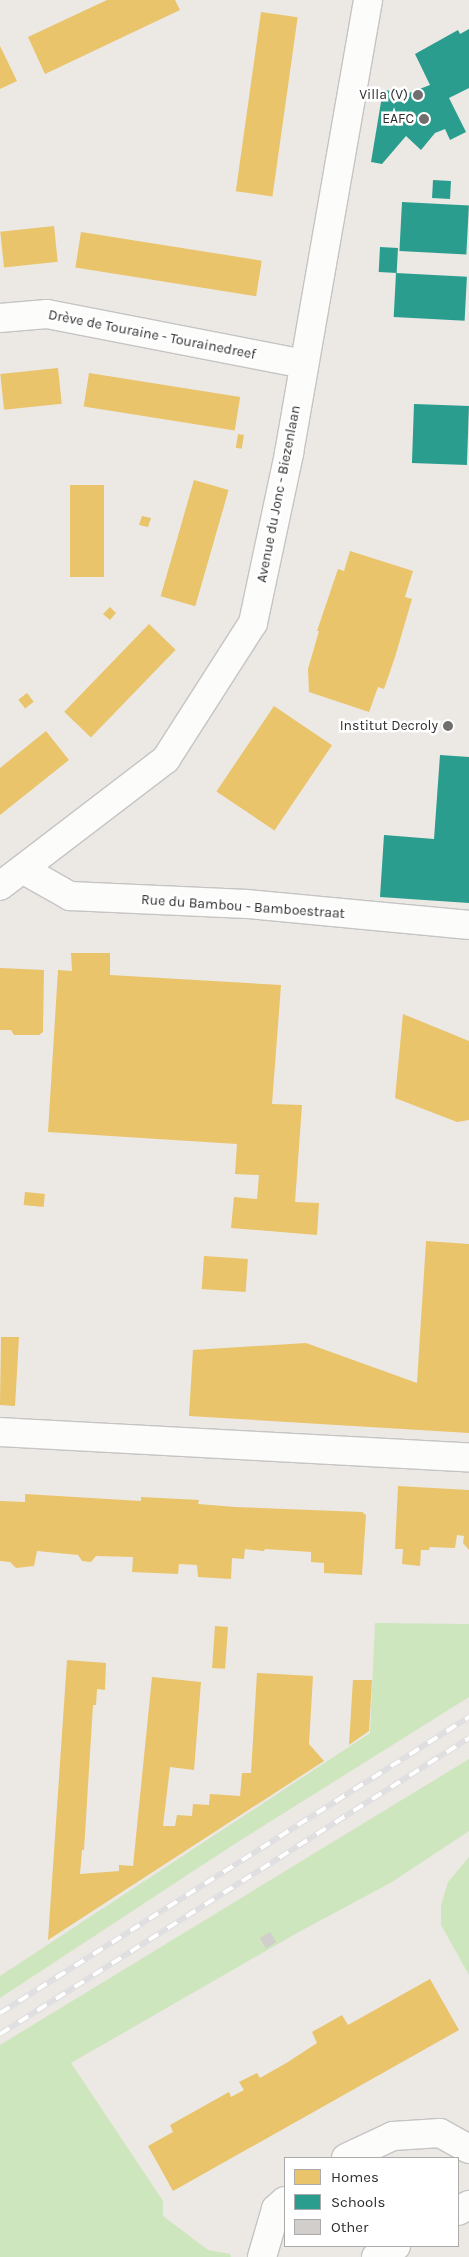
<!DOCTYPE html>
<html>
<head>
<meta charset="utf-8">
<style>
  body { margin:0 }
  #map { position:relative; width:469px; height:2257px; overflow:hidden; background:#ece8e4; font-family:Karla,sans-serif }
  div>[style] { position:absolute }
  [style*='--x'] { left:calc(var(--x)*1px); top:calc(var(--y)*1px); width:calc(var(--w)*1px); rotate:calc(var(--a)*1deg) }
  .green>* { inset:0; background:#cee6be }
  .homes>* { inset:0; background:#e9c46a; transform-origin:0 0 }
  .schools>* { inset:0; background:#2a9d8f; transform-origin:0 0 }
  .building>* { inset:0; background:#d1cecb; transform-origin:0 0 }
  .roads { filter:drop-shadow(1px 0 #c5c4c5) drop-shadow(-1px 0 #c5c4c5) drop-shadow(0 1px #c5c4c5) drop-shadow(0 -1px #c5c4c5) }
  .minor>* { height:28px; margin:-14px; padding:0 14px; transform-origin:14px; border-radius:14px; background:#fcfcfb }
  .rail>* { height:5.5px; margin-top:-2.75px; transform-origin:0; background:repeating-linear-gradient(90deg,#fff 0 11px,#dfdfe1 0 22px); box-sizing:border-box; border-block:1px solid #dfdfe1 }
  .dots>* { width:14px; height:14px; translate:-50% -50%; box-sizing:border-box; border:2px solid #fff; border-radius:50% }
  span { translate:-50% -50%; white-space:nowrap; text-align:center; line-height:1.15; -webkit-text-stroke:5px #fff; paint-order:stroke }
  .poi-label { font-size:14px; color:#2e2e2e }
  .right { translate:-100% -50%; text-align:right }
  .street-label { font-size:14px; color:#2e2e2e }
  .legend { position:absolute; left:284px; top:2157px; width:175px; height:90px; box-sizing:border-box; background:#fff; border:1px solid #ababab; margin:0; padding:6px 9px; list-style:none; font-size:15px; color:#2e2e2e }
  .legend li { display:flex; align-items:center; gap:10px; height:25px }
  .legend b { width:25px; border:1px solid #ababab }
</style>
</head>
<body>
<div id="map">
  <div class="green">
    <div style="clip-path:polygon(375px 1623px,469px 1624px,469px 1697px,233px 1845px,0 1998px,0 1976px,370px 1733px)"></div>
    <div style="clip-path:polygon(469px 1759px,469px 1831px,392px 1882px,297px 1933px,71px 2063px,163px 2201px,163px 2216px,208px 2250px,230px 2254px,231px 2257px,0 2257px,0 2045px)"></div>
    <div style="clip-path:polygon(469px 1857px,469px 1975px,441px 1925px,441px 1905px,448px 1882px)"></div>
  </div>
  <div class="homes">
    <div style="clip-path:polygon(107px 0,175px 0,180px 10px,45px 74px,28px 37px)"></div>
    <div style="left:261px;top:12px;width:37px;height:181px;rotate:8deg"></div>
    <div style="clip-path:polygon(0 46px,17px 81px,0 89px)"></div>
    <div style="left:54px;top:226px;width:36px;height:54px;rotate:84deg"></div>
    <div style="left:81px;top:232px;width:183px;height:36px;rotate:9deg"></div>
    <div style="left:58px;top:368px;width:36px;height:58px;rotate:84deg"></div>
    <div style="left:89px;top:373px;width:153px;height:34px;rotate:9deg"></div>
    <div style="left:238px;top:434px;width:6px;height:14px;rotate:9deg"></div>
    <div style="left:194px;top:480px;width:36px;height:121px;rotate:16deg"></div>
    <div style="left:70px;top:485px;width:34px;height:92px"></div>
    <div style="clip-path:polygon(142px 516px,151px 518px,148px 527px,139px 525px)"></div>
    <div style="clip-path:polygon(350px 551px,413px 571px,405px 597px,412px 599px,395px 657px,384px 689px,378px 687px,369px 712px,309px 692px,308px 669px,319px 631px,317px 631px,338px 569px,344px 571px)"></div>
    <div style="clip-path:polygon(110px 607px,116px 613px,110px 620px,103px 614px)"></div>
    <div style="left:149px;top:624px;width:37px;height:122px;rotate:44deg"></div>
    <div style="left:27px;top:693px;width:11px;height:11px;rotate:52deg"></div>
    <div style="left:274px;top:706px;width:70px;height:103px;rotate:34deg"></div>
    <div style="clip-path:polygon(46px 731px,69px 760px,0 815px,0 768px)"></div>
    <div style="clip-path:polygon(71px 953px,110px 953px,110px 975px,281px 985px,272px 1104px,302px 1105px,295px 1202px,319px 1203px,317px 1235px,231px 1228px,234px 1197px,257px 1199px,259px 1175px,235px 1174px,237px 1144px,48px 1132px,58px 970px,72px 971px)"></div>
    <div style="clip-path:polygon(0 968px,44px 970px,43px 1032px,39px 1035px,14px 1035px,11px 1030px,0 1030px)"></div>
    <div style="clip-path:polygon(403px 1014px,469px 1041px,469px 1120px,457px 1122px,395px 1098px)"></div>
    <div style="left:25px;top:1192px;width:20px;height:13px;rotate:6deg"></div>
    <div style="clip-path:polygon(426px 1241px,469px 1244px,469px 1433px,189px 1416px,193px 1350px,306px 1343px,417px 1383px)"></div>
    <div style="left:204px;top:1256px;width:44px;height:33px;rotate:4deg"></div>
    <div style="clip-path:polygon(1px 1337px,19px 1337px,15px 1406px,0 1405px)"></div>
    <div style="clip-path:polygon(398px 1486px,469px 1490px,469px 1550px,463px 1543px,464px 1536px,457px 1535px,455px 1548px,430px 1547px,429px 1550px,421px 1550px,420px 1566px,402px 1564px,403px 1549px,395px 1549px)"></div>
    <div style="clip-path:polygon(25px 1494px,141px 1501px,141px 1497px,199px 1500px,198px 1504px,235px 1507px,362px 1512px,366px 1515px,362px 1575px,324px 1573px,324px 1563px,311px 1562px,311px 1552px,265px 1549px,264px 1551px,245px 1549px,244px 1559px,232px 1558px,231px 1579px,198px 1577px,197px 1565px,179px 1564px,178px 1574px,132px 1572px,133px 1557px,96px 1556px,91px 1562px,82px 1561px,78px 1555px,37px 1551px,34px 1566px,16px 1568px,10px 1562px,0 1561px,0 1501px,25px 1502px)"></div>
    <div style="left:215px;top:1626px;width:13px;height:42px;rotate:4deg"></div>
    <div style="clip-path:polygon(67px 1660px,106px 1663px,105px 1690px,97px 1689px,96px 1705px,93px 1705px,84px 1850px,82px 1850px,80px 1874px,119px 1871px,119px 1865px,133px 1866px,152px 1677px,201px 1682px,194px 1770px,170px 1767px,163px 1826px,175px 1826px,177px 1815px,192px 1816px,193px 1804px,209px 1805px,210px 1794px,240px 1796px,242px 1773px,251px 1773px,257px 1673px,313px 1676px,309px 1744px,324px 1761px,48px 1940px)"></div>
    <div style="clip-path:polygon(353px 1680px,372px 1680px,369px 1731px,349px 1745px)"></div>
    <div style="clip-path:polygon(430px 1979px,459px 2030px,173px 2191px,148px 2146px,173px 2132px,170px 2125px,229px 2092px,231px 2097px,244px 2090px,239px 2082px,257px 2073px,260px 2078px,288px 2062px,317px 2043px,312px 2032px,342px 2015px,348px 2025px)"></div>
  </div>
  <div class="schools">
    <div style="clip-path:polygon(469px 29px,469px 88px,449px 98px,466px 132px,450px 140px,445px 129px,435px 133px,421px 150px,406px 136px,382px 164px,371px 162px,383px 90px,409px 93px,430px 85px,415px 54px,458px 30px,460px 34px)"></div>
    <div style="left:433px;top:180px;width:18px;height:18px;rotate:3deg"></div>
    <div style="left:402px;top:202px;width:67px;height:49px;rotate:3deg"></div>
    <div style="left:380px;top:247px;width:18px;height:25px;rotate:3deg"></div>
    <div style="left:396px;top:273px;width:71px;height:44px;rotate:3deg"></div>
    <div style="left:414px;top:404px;width:55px;height:59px;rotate:2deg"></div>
    <div style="clip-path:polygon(440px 755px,469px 757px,469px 903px,380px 897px,384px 835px,434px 839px)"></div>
  </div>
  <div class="building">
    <div style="left:270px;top:1932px;width:12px;height:12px;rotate:59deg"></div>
  </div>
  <div class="roads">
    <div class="minor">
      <div style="--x:0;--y:318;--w:47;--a:-4.9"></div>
      <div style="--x:47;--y:314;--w:262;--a:11"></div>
      <div style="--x:24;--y:870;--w:53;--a:29.5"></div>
      <div style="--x:70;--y:896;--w:177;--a:2.6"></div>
      <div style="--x:247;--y:904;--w:223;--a:5.4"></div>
      <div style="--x:0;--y:886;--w:209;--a:-37.4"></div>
      <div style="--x:166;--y:759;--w:161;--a:-57.4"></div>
      <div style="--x:253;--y:623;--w:174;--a:-78"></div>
      <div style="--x:289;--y:453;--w:460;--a:-80.1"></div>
      <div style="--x:0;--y:1432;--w:470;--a:3.1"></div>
      <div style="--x:346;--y:2158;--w:52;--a:-25.1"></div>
      <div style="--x:393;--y:2136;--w:47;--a:-3.7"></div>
      <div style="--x:440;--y:2133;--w:33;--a:29"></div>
      <div style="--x:458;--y:2211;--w:13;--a:-29"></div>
      <div style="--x:262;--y:2257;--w:50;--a:-73.7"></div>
      <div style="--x:276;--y:2209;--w:12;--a:-42"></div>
      <div style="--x:376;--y:2257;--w:23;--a:-29"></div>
    </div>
  </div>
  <div class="rail">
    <div style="--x:0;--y:2013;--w:555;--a:-32.26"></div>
    <div style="--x:0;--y:2034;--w:555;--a:-32.26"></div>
  </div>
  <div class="dots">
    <div style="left:418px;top:95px;background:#706f6e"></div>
    <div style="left:424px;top:119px;background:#706f6e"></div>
    <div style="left:448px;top:726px;background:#706f6e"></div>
  </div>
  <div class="poi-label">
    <span class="right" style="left:408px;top:95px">Villa (V)</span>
    <span class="right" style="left:414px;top:119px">EAFC</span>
    <span class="right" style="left:438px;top:726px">Institut Decroly</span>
  </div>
  <div class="street-label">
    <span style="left:152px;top:335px;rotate:11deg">Drève de Touraine - Tourainedreef</span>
    <span style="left:279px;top:494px;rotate:-79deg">Avenue du Jonc - Biezenlaan</span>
    <span style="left:243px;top:907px;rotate:4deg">Rue du Bambou - Bamboestraat</span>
  </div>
  <ul class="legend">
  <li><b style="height:14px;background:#e9c46a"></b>Homes</li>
  <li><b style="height:14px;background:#2a9d8f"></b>Schools</li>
  <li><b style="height:14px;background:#d1cecb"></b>Other</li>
  </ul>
</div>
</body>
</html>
